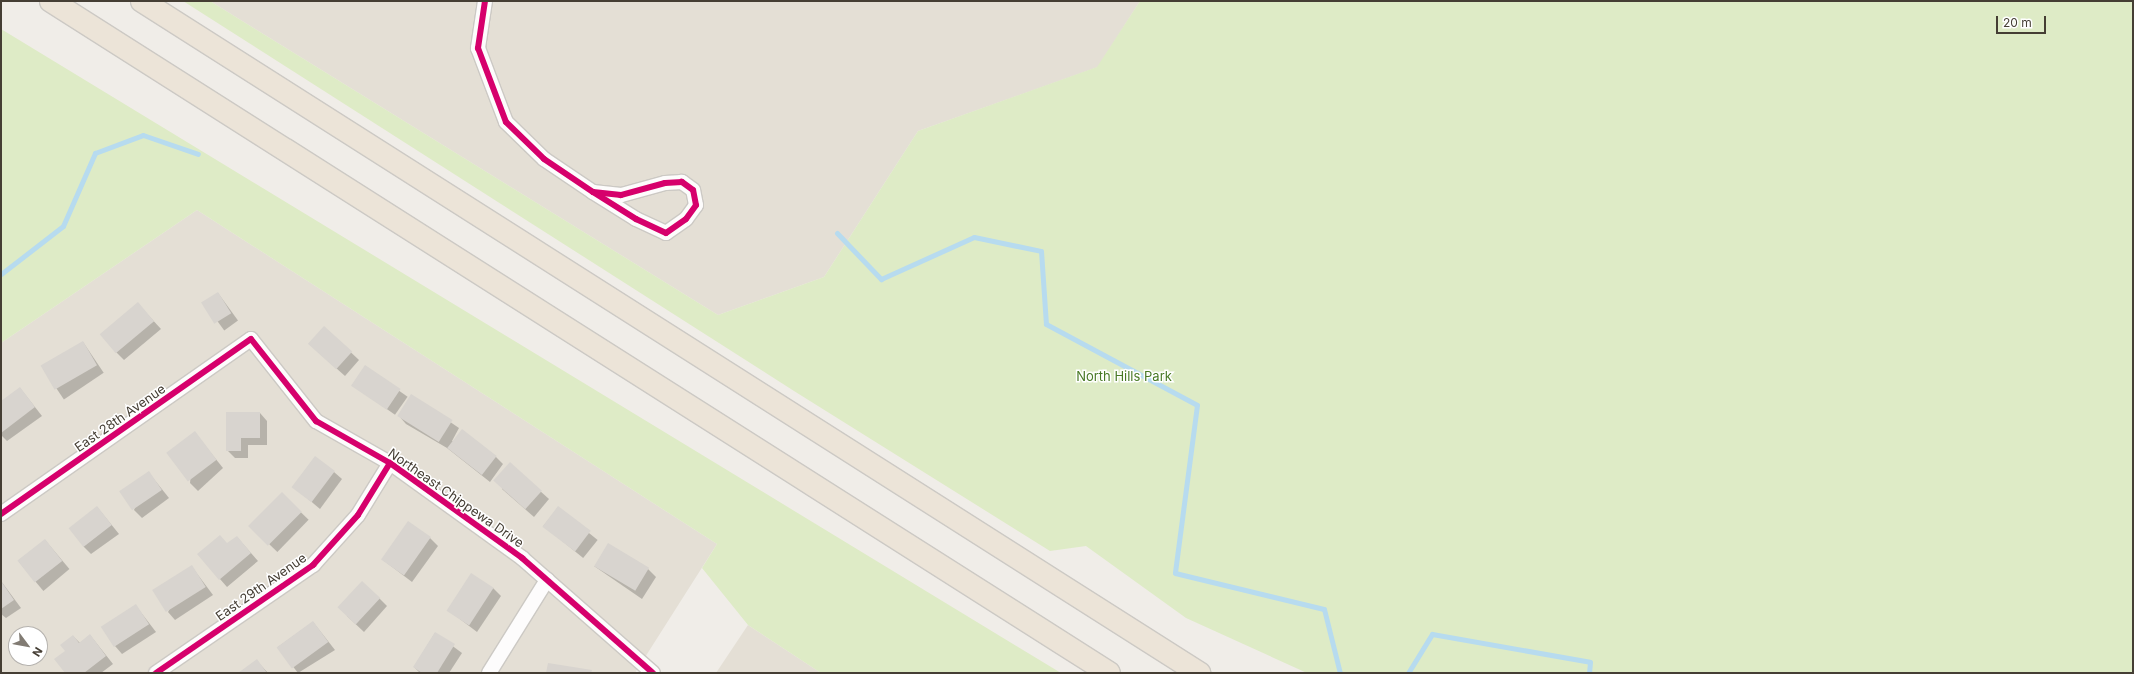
<!DOCTYPE html>
<html>
<head>
<meta charset="utf-8">
<style>
  body { margin:0 }
  #map { position:relative; width:2134px; height:674px; overflow:hidden; background:#f0ede8; font-family:Inter,sans-serif }
  div>[style] { position:absolute }
  [style*='--x'] { left:calc(var(--x)*1px); top:calc(var(--y)*1px); width:calc(var(--w)*1px); rotate:calc(var(--a)*1deg) }
  .residential>* { inset:0; background:#e4dfd5 }
  .green>* { inset:0; background:#deebc6 }
  .shadow>* { inset:0; background:#0003; transform-origin:0 0 }
  .stream>* { height:5px; margin:-2.5px; padding:0 2.5px; transform-origin:2.5px; border-radius:2.5px; background:#b7dbef }
  .building>* { inset:0; background:#d8d4cf; transform-origin:0 0 }
  .roads { filter:drop-shadow(1px 0 #ccc9c4) drop-shadow(-1px 0 #ccc9c4) drop-shadow(0 1px #ccc9c4) drop-shadow(0 -1px #ccc9c4) }
  .minor>* { height:14px; margin:-7px; padding:0 7px; transform-origin:7px; border-radius:7px; background:#fdfcfc }
  .motorway>* { height:22px; margin:-11px; padding:0 11px; transform-origin:11px; border-radius:11px; background:#ece4d8 }
  .cycleway>* { height:6px; margin:-3px; padding:0 3px; transform-origin:3px; border-radius:3px; background:#d6006c }
  span { translate:-50% -50%; white-space:nowrap; text-align:center; line-height:1.15; -webkit-text-stroke:3px #fff; paint-order:stroke }
  .park-label { font-size:13px; color:#487925 }
  .street-label { font-size:13px; color:#453e34 }
  .frame { position:absolute; inset:0; border:2px solid #453e34; pointer-events:none }
  .north { position:absolute; left:8px; top:626px; width:40px; height:40px; box-sizing:border-box; background:#fff; border:1px solid #b5b2ae; border-radius:50%; rotate:122deg; font-size:11px; font-weight:700; line-height:16px; text-align:center; color:#453e34 }
  .north::after { content:''; display:block; margin:auto; width:14px; height:18px; background:#817b73; clip-path:polygon(50% 0,100% 100%,50% 72%,0 100%) }
  .scale { position:absolute; left:1996px; top:16px; width:50px; height:18px; box-sizing:border-box; border:2px solid #453e34; border-top:0; padding-left:5px; font-size:12px; line-height:14px; white-space:nowrap; color:#453e34; -webkit-text-stroke:3px #fff; paint-order:stroke }
</style>
</head>
<body>
<div id="map">
  <div class="residential">
    <div style="clip-path:polygon(210px 1px,1140px 1px,1098px 67px,918px 131px,824px 277px,718px 315px)"></div>
    <div style="clip-path:polygon(evenodd,197px 210px,717px 544px,635px 673px,1px 673px,1px 343px,197px 210px,16px 634px,40px 634px,40px 658px,16px 658px,16px 634px)"></div>
    <div style="clip-path:polygon(748px 625px,821px 673px,716px 673px)"></div>
  </div>
  <div class="green">
    <div style="clip-path:polygon(183px 1px,210px 1px,718px 315px,824px 277px,918px 131px,1097px 67px,1140px 1px,2133px 1px,2133px 673px,1307px 673px,1186px 618px,1086px 546px,1050px 551px,794px 391px)"></div>
    <div style="clip-path:polygon(1px 29px,1061px 673px,821px 673px,748px 625px,702px 568px,717px 544px,197px 210px,1px 343px)"></div>
  </div>
  <div class="shadow">
    <div style="left:218px;top:293px;width:34px;height:17px;rotate:54deg"></div>
    <div style="clip-path:polygon(138px 304px,161px 329px,124px 360px,116px 352px)"></div>
    <div style="clip-path:polygon(324px 327px,359px 360px,345px 376px,317px 351px)"></div>
    <div style="left:83px;top:342px;width:37px;height:48px;rotate:56deg"></div>
    <div style="left:365px;top:367px;width:52px;height:22px;rotate:35deg"></div>
    <div style="clip-path:polygon(20px 388px,42px 416px,7px 441px,1px 435px,1px 402px)"></div>
    <div style="clip-path:polygon(412px 396px,459px 428px,452px 441px,496px 457px,503px 464px,490px 482px,447px 448px,406px 424px,399px 416px)"></div>
    <div style="clip-path:polygon(260px 413px,267px 421px,267px 445px,248px 445px,248px 458px,235px 458px,227px 450px)"></div>
    <div style="clip-path:polygon(195px 433px,223px 468px,198px 491px,190px 483px)"></div>
    <div style="clip-path:polygon(510px 464px,549px 499px,534px 517px,502px 489px)"></div>
    <div style="clip-path:polygon(334px 472px,342px 479px,320px 509px,294px 487px)"></div>
    <div style="clip-path:polygon(149px 473px,169px 498px,142px 518px,134px 510px)"></div>
    <div style="left:282px;top:494px;width:37px;height:45px;rotate:44deg"></div>
    <div style="clip-path:polygon(97px 507px,119px 534px,91px 554px,83px 546px)"></div>
    <div style="left:558px;top:508px;width:51px;height:23px;rotate:39deg"></div>
    <div style="clip-path:polygon(237px 537px,258px 561px,227px 587px,198px 554px,228px 544px)"></div>
    <div style="clip-path:polygon(430px 538px,438px 546px,412px 582px,383px 560px)"></div>
    <div style="left:45px;top:540px;width:38px;height:34px;rotate:50deg"></div>
    <div style="clip-path:polygon(594px 566px,648px 569px,656px 577px,642px 599px)"></div>
    <div style="clip-path:polygon(192px 567px,213px 595px,175px 620px,168px 612px)"></div>
    <div style="clip-path:polygon(1px 581px,21px 608px,6px 618px,1px 614px)"></div>
    <div style="clip-path:polygon(493px 588px,501px 596px,477px 632px,448px 610px)"></div>
    <div style="clip-path:polygon(379px 598px,387px 606px,364px 632px,347px 616px)"></div>
    <div style="clip-path:polygon(136px 606px,156px 632px,122px 654px,115px 646px)"></div>
    <div style="clip-path:polygon(313px 622px,335px 650px,298px 673px,278px 647px)"></div>
    <div style="clip-path:polygon(435px 633px,462px 653px,449px 673px,420px 673px,414px 667px)"></div>
    <div style="clip-path:polygon(90px 635px,113px 664px,101px 673px,66px 673px,66px 651px,73px 636px,80px 643px)"></div>
    <div style="clip-path:polygon(257px 661px,268px 673px,239px 673px)"></div>
  </div>
  <div class="stream">
    <div style="--x:837;--y:233;--w:64;--a:46.3"></div>
    <div style="--x:881;--y:279;--w:102;--a:-24.3"></div>
    <div style="--x:974;--y:237;--w:68;--a:11.8"></div>
    <div style="--x:1041;--y:251;--w:73;--a:86.1"></div>
    <div style="--x:1046;--y:324;--w:171;--a:28.2"></div>
    <div style="--x:1197;--y:405;--w:169;--a:97.5"></div>
    <div style="--x:1175;--y:573;--w:153;--a:13.6"></div>
    <div style="--x:1324;--y:609;--w:66;--a:76"></div>
    <div style="--x:1;--y:274;--w:78;--a:-37.7"></div>
    <div style="--x:63;--y:226;--w:80;--a:-66.3"></div>
    <div style="--x:95;--y:153;--w:51;--a:-20.6"></div>
    <div style="--x:143;--y:135;--w:58;--a:19.1"></div>
    <div style="--x:1408;--y:673;--w:46;--a:-58.4"></div>
    <div style="--x:1432;--y:634;--w:160;--a:10"></div>
    <div style="--x:1590;--y:662;--w:11;--a:95"></div>
  </div>
  <div class="building">
    <div style="left:218px;top:292px;width:25px;height:20px;rotate:58deg"></div>
    <div style="left:138px;top:302px;width:25px;height:50px;rotate:50deg"></div>
    <div style="left:324px;top:326px;width:38px;height:24px;rotate:42deg"></div>
    <div style="left:83px;top:341px;width:28px;height:49px;rotate:60deg"></div>
    <div style="left:365px;top:365px;width:43px;height:25px;rotate:34deg"></div>
    <div style="clip-path:polygon(20px 387px,35px 407px,1px 433px,1px 401px)"></div>
    <div style="left:411px;top:394px;width:49px;height:26px;rotate:32deg"></div>
    <div style="clip-path:polygon(226px 412px,260px 412px,260px 438px,241px 438px,241px 451px,226px 451px)"></div>
    <div style="left:462px;top:429px;width:44px;height:24px;rotate:38deg"></div>
    <div style="left:195px;top:431px;width:36px;height:36px;rotate:53deg"></div>
    <div style="left:315px;top:456px;width:25px;height:39px;rotate:37deg"></div>
    <div style="left:510px;top:462px;width:43px;height:25px;rotate:42deg"></div>
    <div style="left:149px;top:471px;width:23px;height:36px;rotate:56deg"></div>
    <div style="left:282px;top:492px;width:28px;height:48px;rotate:45deg"></div>
    <div style="left:97px;top:506px;width:24px;height:36px;rotate:52deg"></div>
    <div style="left:558px;top:506px;width:41px;height:26px;rotate:37deg"></div>
    <div style="left:408px;top:521px;width:28px;height:47px;rotate:35deg"></div>
    <div style="clip-path:polygon(220px 535px,227px 543px,237px 536px,251px 553px,219px 580px,197px 554px)"></div>
    <div style="left:45px;top:539px;width:28px;height:35px;rotate:52deg"></div>
    <div style="left:608px;top:543px;width:48px;height:27px;rotate:31deg"></div>
    <div style="left:192px;top:565px;width:26px;height:47px;rotate:58deg"></div>
    <div style="left:471px;top:573px;width:27px;height:45px;rotate:33deg"></div>
    <div style="clip-path:polygon(1px 581px,14px 600px,1px 609px)"></div>
    <div style="left:362px;top:581px;width:25px;height:36px;rotate:43deg"></div>
    <div style="left:136px;top:604px;width:24px;height:42px;rotate:57deg"></div>
    <div style="left:313px;top:621px;width:26px;height:45px;rotate:54deg"></div>
    <div style="clip-path:polygon(435px 632px,455px 644px,437px 673px,422px 673px,413px 667px)"></div>
    <div style="clip-path:polygon(90px 634px,106px 656px,84px 673px,65px 673px,54px 659px,65px 651px,60px 645px,73px 635px,79px 643px)"></div>
    <div style="clip-path:polygon(257px 659px,267px 673px,238px 673px)"></div>
    <div style="clip-path:polygon(548px 663px,592px 670px,591px 673px,546px 673px)"></div>
  </div>
  <div class="roads">
    <div class="minor">
      <div style="--x:485;--y:1;--w:48;--a:98.5"></div>
      <div style="--x:478;--y:48;--w:79;--a:69.3"></div>
      <div style="--x:506;--y:122;--w:53;--a:44.2"></div>
      <div style="--x:544;--y:159;--w:59;--a:34"></div>
      <div style="--x:593;--y:192;--w:51;--a:32.1"></div>
      <div style="--x:636;--y:219;--w:33;--a:25"></div>
      <div style="--x:666;--y:233;--w:24;--a:-35"></div>
      <div style="--x:686;--y:219;--w:17;--a:-54"></div>
      <div style="--x:696;--y:205;--w:15;--a:-101"></div>
      <div style="--x:693;--y:190;--w:14;--a:-144"></div>
      <div style="--x:682;--y:182;--w:17;--a:177"></div>
      <div style="--x:665;--y:183;--w:46;--a:164.7"></div>
      <div style="--x:621;--y:195;--w:28;--a:-174"></div>
      <div style="--x:1;--y:514;--w:305;--a:-35"></div>
      <div style="--x:251;--y:339;--w:105;--a:51.6"></div>
      <div style="--x:316;--y:421;--w:85;--a:29.6"></div>
      <div style="--x:390;--y:463;--w:163;--a:35.7"></div>
      <div style="--x:522;--y:558;--w:174;--a:41.3"></div>
      <div style="--x:156;--y:673;--w:191;--a:-34.5"></div>
      <div style="--x:313;--y:565;--w:67;--a:-48"></div>
      <div style="--x:358;--y:515;--w:61;--a:-58.4"></div>
      <div style="--x:489;--y:673;--w:110;--a:-58.1"></div>
    </div>
    <div class="motorway">
      <div style="--x:51;--y:1;--w:1253;--a:32.42"></div>
      <div style="--x:142;--y:1;--w:1253;--a:32.45"></div>
    </div>
  </div>
  <div class="cycleway">
    <div style="--x:485;--y:1;--w:48;--a:98.5"></div>
    <div style="--x:478;--y:48;--w:79;--a:69.3"></div>
    <div style="--x:506;--y:122;--w:53;--a:44.2"></div>
    <div style="--x:544;--y:159;--w:59;--a:34"></div>
    <div style="--x:593;--y:192;--w:51;--a:32.1"></div>
    <div style="--x:636;--y:219;--w:33;--a:25"></div>
    <div style="--x:666;--y:233;--w:24;--a:-35"></div>
    <div style="--x:686;--y:219;--w:17;--a:-54"></div>
    <div style="--x:696;--y:205;--w:15;--a:-101"></div>
    <div style="--x:693;--y:190;--w:14;--a:-144"></div>
    <div style="--x:682;--y:182;--w:17;--a:177"></div>
    <div style="--x:665;--y:183;--w:46;--a:164.7"></div>
    <div style="--x:621;--y:195;--w:28;--a:-174"></div>
    <div style="--x:1;--y:514;--w:305;--a:-35"></div>
    <div style="--x:251;--y:339;--w:105;--a:51.6"></div>
    <div style="--x:316;--y:421;--w:85;--a:29.6"></div>
    <div style="--x:390;--y:463;--w:163;--a:35.7"></div>
    <div style="--x:522;--y:558;--w:174;--a:41.3"></div>
    <div style="--x:156;--y:673;--w:191;--a:-34.5"></div>
    <div style="--x:313;--y:565;--w:67;--a:-48"></div>
    <div style="--x:358;--y:515;--w:61;--a:-58.4"></div>
  </div>
  <div class="park-label">
    <span style="left:1124px;top:376px">North Hills Park</span>
  </div>
  <div class="street-label">
    <span style="left:120px;top:418px;rotate:-35deg">East 28th Avenue</span>
    <span style="left:456px;top:498px;rotate:35deg">Northeast Chippewa Drive</span>
    <span style="left:261px;top:587px;rotate:-35deg">East 29th Avenue</span>
  </div>
  <div class="frame"></div>
  <div class="north">N</div>
  <div class="scale">20 m</div>
</div>
</body>
</html>
